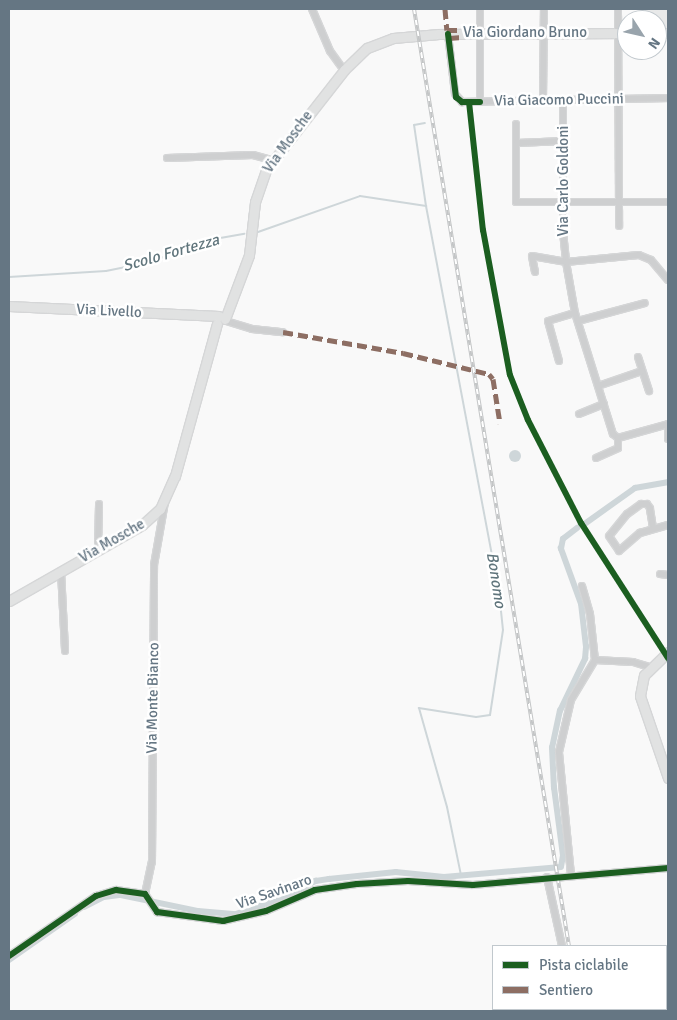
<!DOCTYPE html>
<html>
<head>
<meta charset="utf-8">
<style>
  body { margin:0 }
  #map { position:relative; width:677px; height:1020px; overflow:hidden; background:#f9f9f9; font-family:Signika,sans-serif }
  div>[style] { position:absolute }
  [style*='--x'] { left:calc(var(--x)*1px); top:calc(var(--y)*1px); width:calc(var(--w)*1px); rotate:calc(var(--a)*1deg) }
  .built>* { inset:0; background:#e8e9e9 }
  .water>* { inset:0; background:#ced6d9 }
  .round { border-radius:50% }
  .stream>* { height:2px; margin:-1px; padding:0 1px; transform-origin:1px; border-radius:1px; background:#ced6d9 }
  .canal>* { height:5.5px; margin:-2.75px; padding:0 2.75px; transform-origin:2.75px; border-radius:2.75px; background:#ced6d9 }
  .roads { filter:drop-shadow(1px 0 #d5d6d7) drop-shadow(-1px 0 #d5d6d7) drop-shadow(0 1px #d5d6d7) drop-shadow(0 -1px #d5d6d7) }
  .street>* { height:6px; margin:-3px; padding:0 3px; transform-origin:3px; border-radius:3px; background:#cecfd0 }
  .secondary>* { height:9px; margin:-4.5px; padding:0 4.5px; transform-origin:4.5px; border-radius:4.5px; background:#e1e2e2 }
  .rail>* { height:4px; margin-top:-2px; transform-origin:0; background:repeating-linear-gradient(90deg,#fff 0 5.5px,#c3c5c6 0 11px); box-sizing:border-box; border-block:1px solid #c3c5c6 }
  .quiet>* { height:5px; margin-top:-2.5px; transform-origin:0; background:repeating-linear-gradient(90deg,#8d6e63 0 10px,transparent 0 15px) }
  .cycleway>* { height:6px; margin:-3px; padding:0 3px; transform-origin:3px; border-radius:3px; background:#1b5e20 }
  span { translate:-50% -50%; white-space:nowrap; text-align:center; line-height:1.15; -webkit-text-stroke:5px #fff; paint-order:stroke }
  .street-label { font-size:15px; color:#657683 }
  .water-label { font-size:16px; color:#60757c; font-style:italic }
  .frame { position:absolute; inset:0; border:10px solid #657683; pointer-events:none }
  .legend { position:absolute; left:492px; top:945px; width:175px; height:65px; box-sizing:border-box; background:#fff; border:1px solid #c1c8cd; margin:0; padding:6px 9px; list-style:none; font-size:15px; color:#657683 }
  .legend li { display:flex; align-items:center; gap:10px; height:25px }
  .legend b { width:25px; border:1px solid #c1c8cd }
  .north { position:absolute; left:617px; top:10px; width:50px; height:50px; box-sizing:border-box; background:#fff; border:1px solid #c1c8cd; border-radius:50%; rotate:125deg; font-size:14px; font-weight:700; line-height:20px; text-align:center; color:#657683 }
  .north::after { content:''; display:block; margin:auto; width:18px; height:22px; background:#99a4ac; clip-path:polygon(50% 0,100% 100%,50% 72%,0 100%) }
</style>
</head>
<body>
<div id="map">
  <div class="built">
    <div style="clip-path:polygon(645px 9px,668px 9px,668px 28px,657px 28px,657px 20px,645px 20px)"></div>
  </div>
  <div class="water">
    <div class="round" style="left:509px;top:450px;width:12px;height:12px"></div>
  </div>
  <div class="stream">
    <div style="--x:426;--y:206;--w:393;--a:79.3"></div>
    <div style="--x:499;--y:592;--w:38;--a:84"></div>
    <div style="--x:503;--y:630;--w:86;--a:98.7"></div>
    <div style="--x:490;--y:715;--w:14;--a:172"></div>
    <div style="--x:476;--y:717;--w:58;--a:-171"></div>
    <div style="--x:419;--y:708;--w:103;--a:74.2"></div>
    <div style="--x:447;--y:807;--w:69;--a:78.4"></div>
    <div style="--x:258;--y:232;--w:108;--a:-19.4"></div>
    <div style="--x:360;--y:196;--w:67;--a:8.6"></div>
    <div style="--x:426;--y:206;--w:82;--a:-98.4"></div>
    <div style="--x:414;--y:125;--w:11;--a:-10"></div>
    <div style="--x:9;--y:277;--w:97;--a:-3.5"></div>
    <div style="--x:106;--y:271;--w:45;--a:-11.6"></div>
    <div style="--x:150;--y:262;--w:63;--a:-20.4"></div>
    <div style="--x:209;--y:240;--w:36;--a:-10"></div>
  </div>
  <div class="canal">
    <div style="--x:586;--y:523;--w:60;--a:-35.5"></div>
    <div style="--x:635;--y:488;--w:34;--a:-10"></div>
    <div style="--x:84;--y:907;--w:22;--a:-27"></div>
    <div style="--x:104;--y:897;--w:17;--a:-7"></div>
    <div style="--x:121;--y:895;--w:79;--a:11.7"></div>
    <div style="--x:198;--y:911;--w:38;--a:5"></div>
    <div style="--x:236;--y:914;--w:49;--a:-19.2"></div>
    <div style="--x:282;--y:898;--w:38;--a:-27"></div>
    <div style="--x:316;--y:881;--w:13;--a:-9"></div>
    <div style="--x:329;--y:879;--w:67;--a:-6"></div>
    <div style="--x:396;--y:872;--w:48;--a:5.9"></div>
    <div style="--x:444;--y:877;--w:117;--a:-4.9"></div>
    <div style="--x:561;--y:867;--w:11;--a:-80"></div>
    <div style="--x:563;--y:856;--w:69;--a:-97.5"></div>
    <div style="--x:554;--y:788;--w:40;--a:-92.9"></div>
    <div style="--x:552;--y:748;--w:38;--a:-78"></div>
    <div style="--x:560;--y:711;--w:58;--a:-64.3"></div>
    <div style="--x:585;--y:659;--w:12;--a:-85"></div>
    <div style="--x:586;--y:647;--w:43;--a:-96.6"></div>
    <div style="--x:581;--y:604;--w:59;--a:-110"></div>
    <div style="--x:561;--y:549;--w:10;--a:-79"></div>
    <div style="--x:563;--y:539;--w:18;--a:-38"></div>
    <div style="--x:9;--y:960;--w:80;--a:-34.9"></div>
  </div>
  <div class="roads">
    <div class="street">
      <div style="--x:312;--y:9;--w:46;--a:66.8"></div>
      <div style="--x:330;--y:51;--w:24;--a:54"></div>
      <div style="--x:618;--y:9;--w:217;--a:89.7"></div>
      <div style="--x:448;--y:34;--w:60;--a:83.3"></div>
      <div style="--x:455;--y:94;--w:11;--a:49"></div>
      <div style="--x:462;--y:102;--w:206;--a:-1.1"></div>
      <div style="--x:543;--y:100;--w:91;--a:-89.4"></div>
      <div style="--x:563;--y:100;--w:132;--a:90"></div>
      <div style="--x:563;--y:232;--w:30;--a:84"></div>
      <div style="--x:566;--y:262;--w:52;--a:80"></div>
      <div style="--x:575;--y:313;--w:127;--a:72.6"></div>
      <div style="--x:613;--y:434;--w:6;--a:39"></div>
      <div style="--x:618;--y:438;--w:52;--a:-15.6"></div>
      <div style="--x:480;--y:102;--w:93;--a:-90"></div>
      <div style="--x:516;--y:124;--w:78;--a:90"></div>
      <div style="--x:516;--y:202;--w:152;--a:0"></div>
      <div style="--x:517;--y:143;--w:47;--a:-2.4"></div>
      <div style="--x:167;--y:158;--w:86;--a:-2"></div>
      <div style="--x:253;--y:155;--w:16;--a:15"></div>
      <div style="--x:535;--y:272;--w:16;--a:-101"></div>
      <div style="--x:532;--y:256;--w:35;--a:10"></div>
      <div style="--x:566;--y:262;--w:73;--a:-5.5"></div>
      <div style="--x:639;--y:255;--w:13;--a:23"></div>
      <div style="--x:651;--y:260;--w:26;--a:50"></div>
      <div style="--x:226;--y:321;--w:27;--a:17"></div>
      <div style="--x:252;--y:329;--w:31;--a:6"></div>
      <div style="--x:578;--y:321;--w:69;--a:-15"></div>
      <div style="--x:638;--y:357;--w:36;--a:72"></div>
      <div style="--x:559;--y:361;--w:41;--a:-105.4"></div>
      <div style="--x:548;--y:321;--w:28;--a:-17"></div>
      <div style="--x:598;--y:386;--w:46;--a:-18.8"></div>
      <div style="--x:579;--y:414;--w:27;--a:-22"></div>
      <div style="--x:668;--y:424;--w:15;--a:90"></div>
      <div style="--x:596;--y:458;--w:24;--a:-24"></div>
      <div style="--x:618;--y:448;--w:10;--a:-90"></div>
      <div style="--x:653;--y:528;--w:20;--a:-99"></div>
      <div style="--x:650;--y:508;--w:5;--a:-127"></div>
      <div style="--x:647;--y:504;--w:6;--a:180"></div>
      <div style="--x:641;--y:504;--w:17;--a:144"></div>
      <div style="--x:627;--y:514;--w:28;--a:129"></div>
      <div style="--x:609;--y:536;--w:18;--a:56"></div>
      <div style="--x:619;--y:551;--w:28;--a:-41"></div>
      <div style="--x:640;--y:533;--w:29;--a:-16"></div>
      <div style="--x:98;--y:549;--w:45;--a:-88.7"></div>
      <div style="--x:61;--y:571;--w:80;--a:87.1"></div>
      <div style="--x:660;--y:574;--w:8;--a:7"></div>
      <div style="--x:582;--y:586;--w:29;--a:74"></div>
      <div style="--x:590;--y:614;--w:46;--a:83.8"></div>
      <div style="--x:571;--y:875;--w:124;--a:-95.6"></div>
      <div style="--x:559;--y:752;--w:53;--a:-77"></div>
      <div style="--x:571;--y:700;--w:47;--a:-59"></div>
      <div style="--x:595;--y:660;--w:38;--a:3"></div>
      <div style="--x:633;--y:662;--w:17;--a:17"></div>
      <div style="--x:547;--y:877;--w:71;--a:77.7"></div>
      <div style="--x:145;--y:894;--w:33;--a:-78"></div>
      <div style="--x:152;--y:862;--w:297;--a:-89.6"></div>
      <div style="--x:154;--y:565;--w:64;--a:-80.1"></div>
      <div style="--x:9;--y:956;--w:106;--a:-34.6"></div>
      <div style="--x:96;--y:896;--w:21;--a:-17"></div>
      <div style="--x:116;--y:890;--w:29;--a:8"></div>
      <div style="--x:145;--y:894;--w:22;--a:56"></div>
      <div style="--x:157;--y:912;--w:67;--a:7.8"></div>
      <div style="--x:223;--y:921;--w:44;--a:-13.1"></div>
      <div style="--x:266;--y:911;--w:53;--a:-23.2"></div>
      <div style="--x:315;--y:890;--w:42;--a:-8.1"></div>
      <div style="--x:357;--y:884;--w:51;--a:-3.4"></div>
      <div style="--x:408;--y:881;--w:65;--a:3.5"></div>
      <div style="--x:473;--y:885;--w:196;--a:-5"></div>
      <div style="--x:573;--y:1009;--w:2;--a:90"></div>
    </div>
    <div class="secondary">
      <div style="--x:657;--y:33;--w:11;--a:0"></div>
      <div style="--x:9;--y:306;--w:210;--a:2.7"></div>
      <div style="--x:225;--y:319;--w:68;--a:-69.4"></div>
      <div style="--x:249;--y:255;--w:53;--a:-83.5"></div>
      <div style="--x:255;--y:202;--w:34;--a:-71"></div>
      <div style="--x:266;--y:170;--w:127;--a:-52"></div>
      <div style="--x:344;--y:70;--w:32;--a:-44"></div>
      <div style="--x:367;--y:48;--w:28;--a:-21"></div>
      <div style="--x:393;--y:38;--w:46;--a:-5"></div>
      <div style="--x:439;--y:34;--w:188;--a:-0.3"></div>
      <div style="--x:9;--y:601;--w:153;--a:-29.7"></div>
      <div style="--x:142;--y:525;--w:24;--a:-42"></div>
      <div style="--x:160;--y:509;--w:36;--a:-66"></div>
      <div style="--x:175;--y:476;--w:158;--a:-74.6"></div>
      <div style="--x:668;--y:652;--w:33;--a:136"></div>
      <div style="--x:644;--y:675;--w:21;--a:101"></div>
      <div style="--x:640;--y:696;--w:87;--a:71.1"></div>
    </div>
  </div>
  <div class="rail">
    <div style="--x:414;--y:9;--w:950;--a:80.61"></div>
    <div style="--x:579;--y:1009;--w:2;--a:90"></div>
  </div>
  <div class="quiet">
    <div style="--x:445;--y:9;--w:21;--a:85"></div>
    <div style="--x:447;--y:30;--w:15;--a:0"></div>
    <div style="--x:449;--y:38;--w:13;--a:-4"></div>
    <div style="--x:283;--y:332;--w:122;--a:9.9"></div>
    <div style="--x:403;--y:353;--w:89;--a:13.7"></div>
    <div style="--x:489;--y:374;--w:6;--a:51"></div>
    <div style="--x:493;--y:379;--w:45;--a:81"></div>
  </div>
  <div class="cycleway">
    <div style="--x:448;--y:34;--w:64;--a:82.8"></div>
    <div style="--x:456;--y:97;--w:8;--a:40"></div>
    <div style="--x:462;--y:102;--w:18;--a:0"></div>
    <div style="--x:469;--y:102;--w:129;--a:83.8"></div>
    <div style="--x:483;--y:230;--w:147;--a:79.5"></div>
    <div style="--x:510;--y:375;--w:48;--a:68.2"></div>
    <div style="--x:528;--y:420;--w:116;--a:62.8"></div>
    <div style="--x:581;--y:523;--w:161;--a:57.2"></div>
    <div style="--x:9;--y:956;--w:106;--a:-34.6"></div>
    <div style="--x:96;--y:896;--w:21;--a:-17"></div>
    <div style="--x:116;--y:890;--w:29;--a:8"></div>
    <div style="--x:145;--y:894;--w:22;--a:56"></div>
    <div style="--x:157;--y:912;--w:67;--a:7.8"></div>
    <div style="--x:223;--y:921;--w:44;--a:-13.1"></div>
    <div style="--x:266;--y:911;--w:53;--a:-23.2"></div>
    <div style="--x:315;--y:890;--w:42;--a:-8.1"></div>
    <div style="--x:357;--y:884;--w:51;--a:-3.4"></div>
    <div style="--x:408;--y:881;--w:65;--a:3.5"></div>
    <div style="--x:473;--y:885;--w:196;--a:-5"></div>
  </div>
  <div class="street-label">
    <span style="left:525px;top:33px">Via Giordano Bruno</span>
    <span style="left:559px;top:100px;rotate:-1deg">Via Giacomo Puccini</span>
    <span style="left:288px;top:142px;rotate:-54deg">Via Mosche</span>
    <span style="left:564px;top:181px;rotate:-90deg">Via Carlo Goldoni</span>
    <span style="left:109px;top:311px;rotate:3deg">Via Livello</span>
    <span style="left:112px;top:541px;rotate:-30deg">Via Mosche</span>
    <span style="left:153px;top:698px;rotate:-89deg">Via Monte Bianco</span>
    <span style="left:274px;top:892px;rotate:-19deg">Via Savinaro</span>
  </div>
  <div class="water-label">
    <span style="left:171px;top:253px;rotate:-16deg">Scolo Fortezza</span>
    <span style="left:496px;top:580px;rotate:81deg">Bonomo</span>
  </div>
  <div class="frame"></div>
  <ul class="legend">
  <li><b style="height:6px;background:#1b5e20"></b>Pista ciclabile</li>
  <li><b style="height:6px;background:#8d6e63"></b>Sentiero</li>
  </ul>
  <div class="north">N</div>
</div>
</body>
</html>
